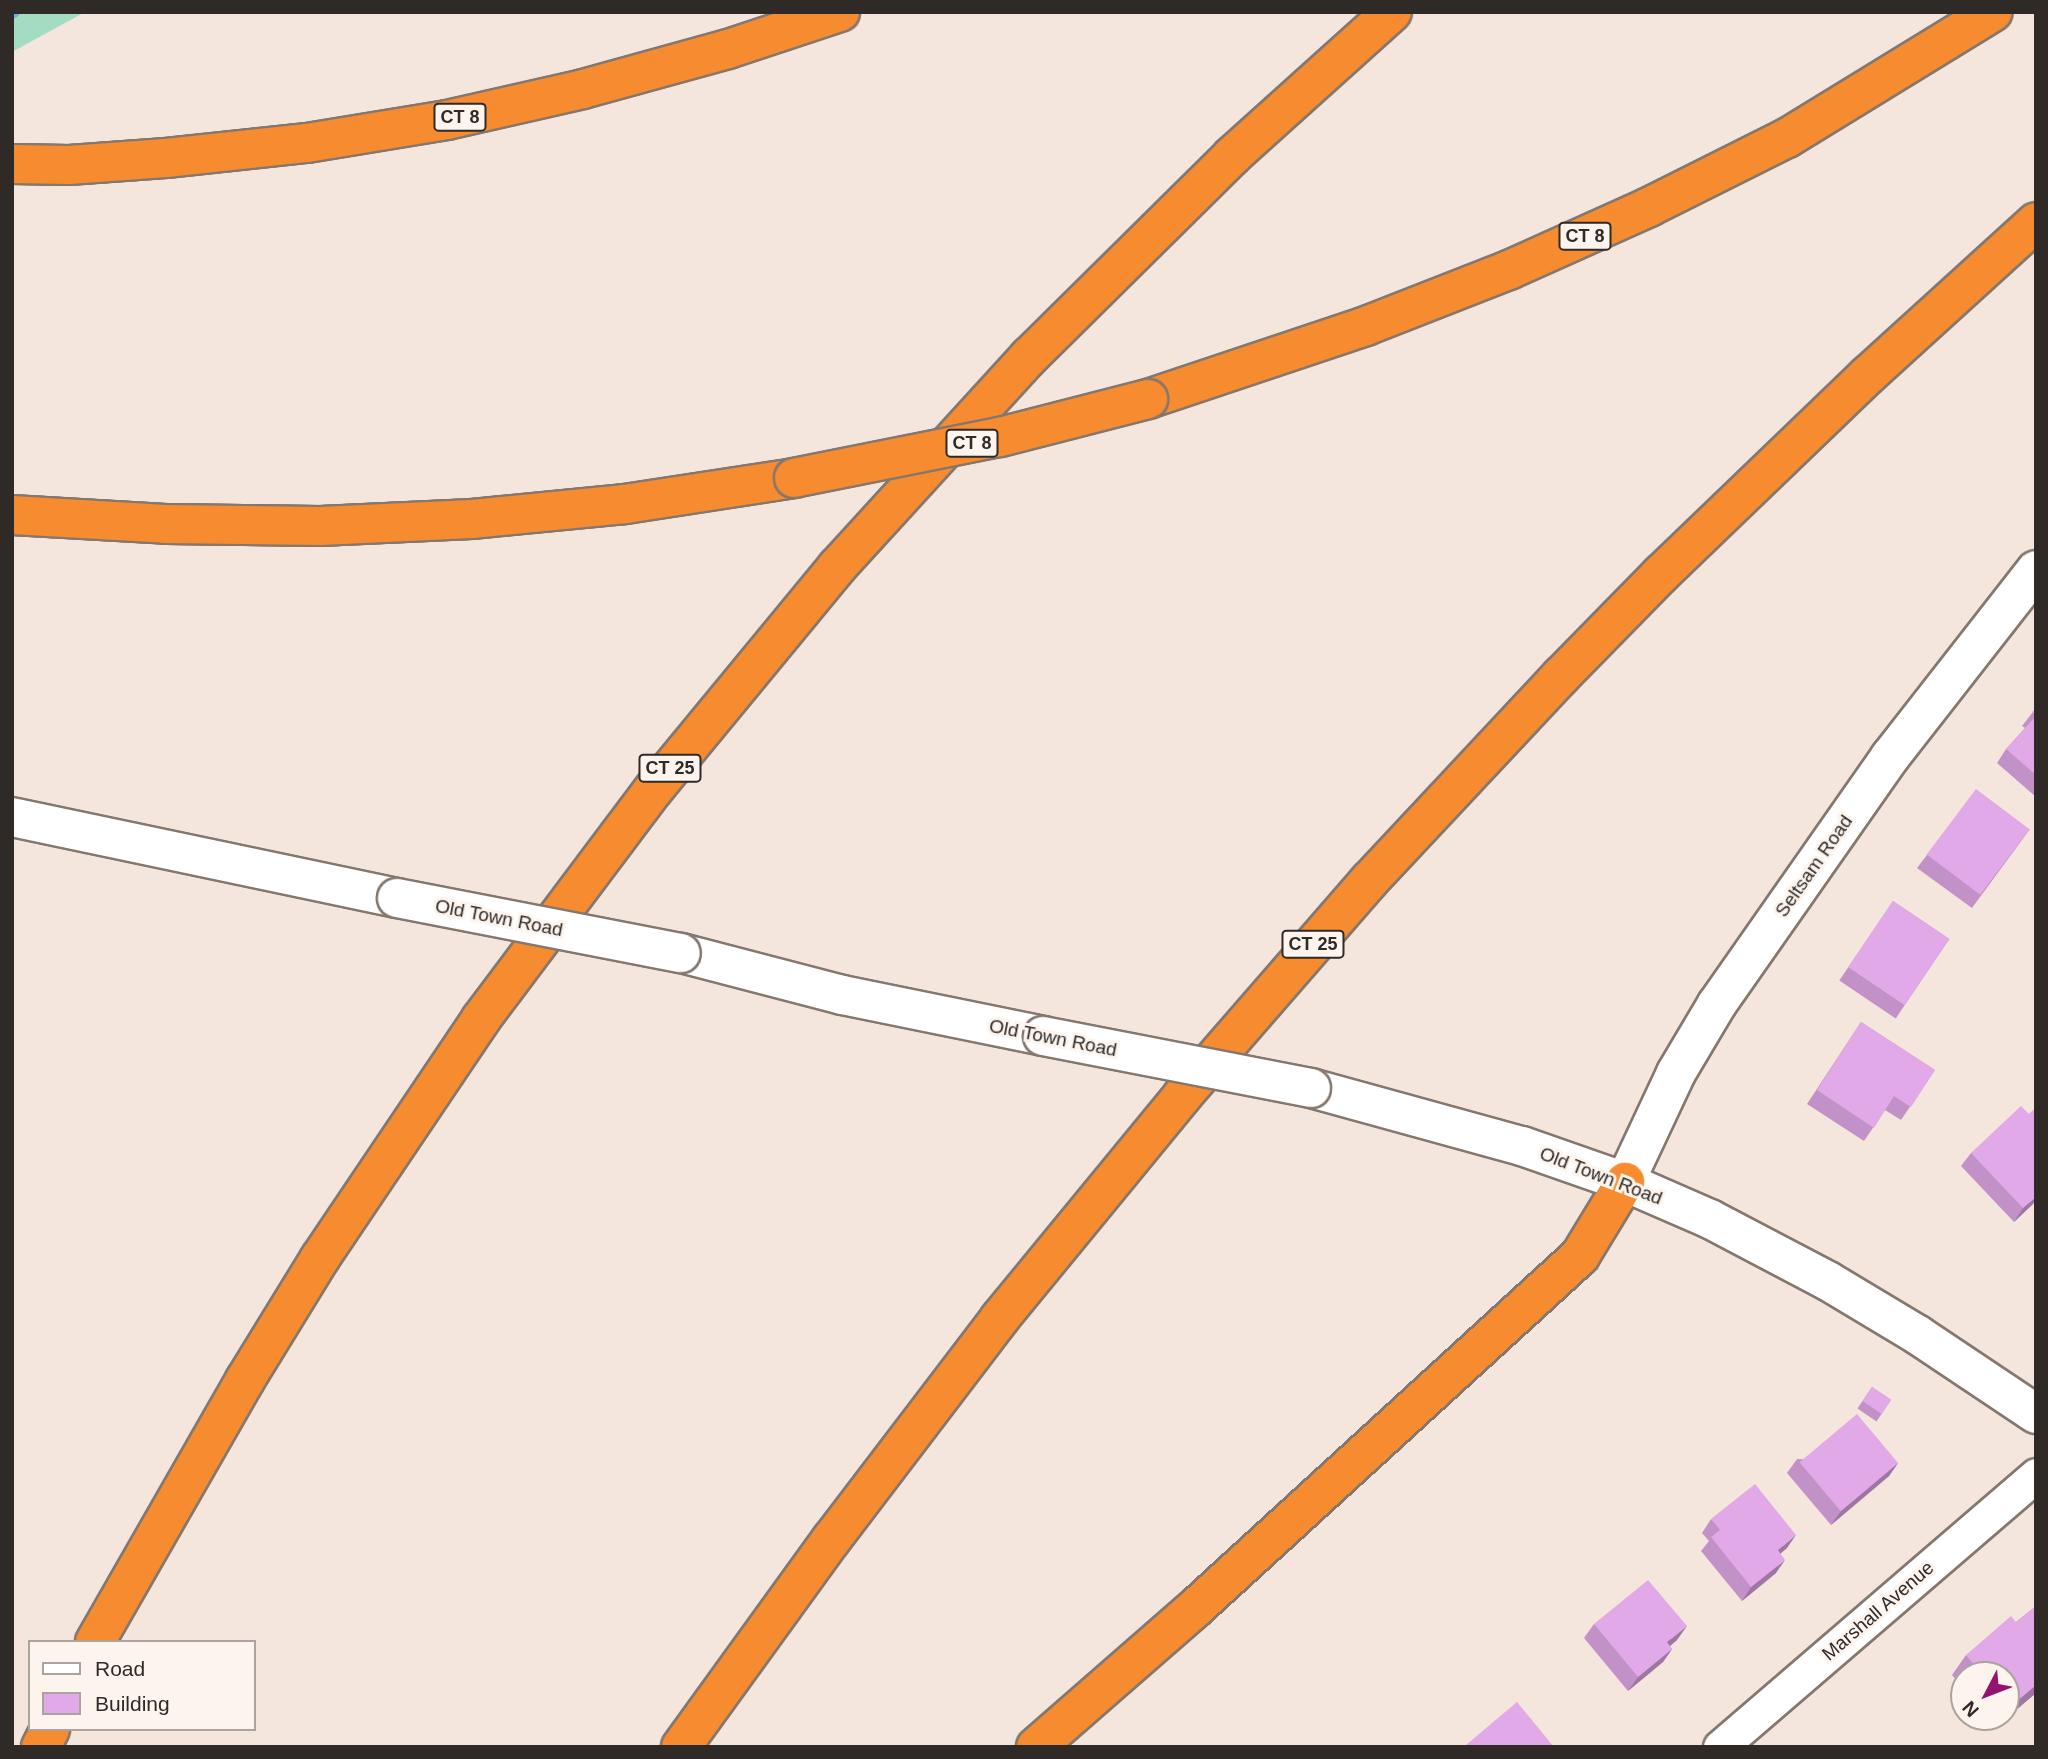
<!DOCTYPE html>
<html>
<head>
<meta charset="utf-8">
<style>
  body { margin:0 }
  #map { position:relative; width:2048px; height:1759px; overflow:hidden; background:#f4e6dc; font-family:Helvetica,sans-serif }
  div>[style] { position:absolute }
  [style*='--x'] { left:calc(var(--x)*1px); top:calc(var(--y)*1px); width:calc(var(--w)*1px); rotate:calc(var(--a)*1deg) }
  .green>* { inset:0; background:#a4dcc2 }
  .stream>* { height:12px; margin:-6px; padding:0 6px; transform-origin:6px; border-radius:6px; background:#69b0e5 }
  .roads { filter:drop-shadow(2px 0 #84776e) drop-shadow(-2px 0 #84776e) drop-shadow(0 2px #84776e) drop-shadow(0 -2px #84776e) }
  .street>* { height:33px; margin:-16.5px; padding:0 16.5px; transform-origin:16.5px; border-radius:16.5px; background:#fff }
  .secondary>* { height:38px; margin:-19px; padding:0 19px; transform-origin:19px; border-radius:19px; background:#fff }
  .highway>* { height:38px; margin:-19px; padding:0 19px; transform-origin:19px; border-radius:19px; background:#f78b2f }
  .bridges { filter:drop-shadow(2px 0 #84776e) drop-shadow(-2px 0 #84776e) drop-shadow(0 2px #84776e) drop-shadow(0 -2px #84776e) }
  .secondary-bridge>* { height:38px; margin:-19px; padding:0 19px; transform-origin:19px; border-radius:19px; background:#fff }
  .highway-bridge>* { height:38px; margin:-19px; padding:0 19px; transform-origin:19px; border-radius:19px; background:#f78b2f }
  .wall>* { inset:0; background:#c291c7; transform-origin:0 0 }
  .shaded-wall>* { inset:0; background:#9e76a2 }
  .building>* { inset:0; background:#e1a9e7; transform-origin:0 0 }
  span { translate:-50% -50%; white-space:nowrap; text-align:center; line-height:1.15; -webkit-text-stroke:6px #fdf4ee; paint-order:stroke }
  .shield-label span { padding:2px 5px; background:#fdf4ee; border:2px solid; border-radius:5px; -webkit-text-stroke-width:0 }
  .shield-label { font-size:18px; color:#2f2a26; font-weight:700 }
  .street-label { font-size:19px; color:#2f2a26 }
  .frame { position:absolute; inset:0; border:14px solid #2f2a26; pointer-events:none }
  .legend { position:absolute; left:28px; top:1640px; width:228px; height:91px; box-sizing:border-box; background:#fdf4ee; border:2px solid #aba39e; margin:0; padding:9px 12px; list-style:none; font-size:21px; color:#2f2a26 }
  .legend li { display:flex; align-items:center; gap:14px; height:35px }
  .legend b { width:35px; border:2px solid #aba39e }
  .north { position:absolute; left:1950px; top:1661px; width:70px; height:70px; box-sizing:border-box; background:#fdf4ee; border:2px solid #aba39e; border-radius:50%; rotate:228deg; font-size:19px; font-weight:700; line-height:28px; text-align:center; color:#2f2a26 }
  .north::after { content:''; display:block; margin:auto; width:24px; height:32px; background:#921470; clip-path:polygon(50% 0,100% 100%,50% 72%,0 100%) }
</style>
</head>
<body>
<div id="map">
  <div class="green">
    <div style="clip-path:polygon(12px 12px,85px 12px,12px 52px)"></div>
  </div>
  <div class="stream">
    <div style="--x:12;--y:13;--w:2;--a:-27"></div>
  </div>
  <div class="roads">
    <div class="street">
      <div style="--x:1720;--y:1747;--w:417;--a:-40.7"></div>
    </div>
    <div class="secondary">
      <div style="--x:12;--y:817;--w:393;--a:11.9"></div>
      <div style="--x:681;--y:953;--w:166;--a:14.6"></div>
      <div style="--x:842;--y:995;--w:205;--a:11.5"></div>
      <div style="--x:1311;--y:1088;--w:219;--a:15.4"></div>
      <div style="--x:1522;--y:1146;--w:109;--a:19.3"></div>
      <div style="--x:1625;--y:1182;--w:93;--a:23.5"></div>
      <div style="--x:1710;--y:1219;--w:133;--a:27.7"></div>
      <div style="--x:1828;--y:1281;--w:105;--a:31"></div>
      <div style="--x:1918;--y:1335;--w:142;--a:33.8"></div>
      <div style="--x:1625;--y:1182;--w:120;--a:-64.9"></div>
      <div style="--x:1676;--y:1073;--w:80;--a:-59.3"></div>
      <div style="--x:1717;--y:1004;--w:302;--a:-55"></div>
      <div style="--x:1890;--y:757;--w:237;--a:-52"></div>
    </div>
    <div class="highway">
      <div style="--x:12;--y:164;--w:57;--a:1"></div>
      <div style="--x:69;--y:165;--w:97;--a:-4.1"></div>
      <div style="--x:166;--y:158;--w:142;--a:-6.1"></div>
      <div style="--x:307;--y:143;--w:142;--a:-9.3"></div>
      <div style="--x:447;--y:120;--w:139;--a:-12.8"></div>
      <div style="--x:583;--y:89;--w:150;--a:-15.4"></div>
      <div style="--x:728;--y:49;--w:118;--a:-18.3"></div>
      <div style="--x:1148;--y:399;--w:230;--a:-18.5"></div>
      <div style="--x:1366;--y:326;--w:154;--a:-21.4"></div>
      <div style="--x:1509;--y:270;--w:154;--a:-24.2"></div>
      <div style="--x:1649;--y:207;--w:154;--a:-26.6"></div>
      <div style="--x:1787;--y:138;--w:241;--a:-31.5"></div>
      <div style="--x:12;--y:515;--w:154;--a:3.3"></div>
      <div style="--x:166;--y:524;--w:154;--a:0.7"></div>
      <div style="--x:320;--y:526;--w:152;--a:-2.6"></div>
      <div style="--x:472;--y:519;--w:154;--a:-5.6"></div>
      <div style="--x:625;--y:504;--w:171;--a:-8.7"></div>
      <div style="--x:95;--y:1642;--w:302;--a:-60.2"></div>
      <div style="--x:245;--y:1380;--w:143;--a:-58.4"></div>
      <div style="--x:320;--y:1258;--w:288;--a:-56"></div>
      <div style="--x:481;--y:1019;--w:288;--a:-53.1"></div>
      <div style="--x:654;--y:789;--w:288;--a:-50.5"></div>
      <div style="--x:837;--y:567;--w:285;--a:-47.6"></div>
      <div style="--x:1029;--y:357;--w:286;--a:-44.7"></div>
      <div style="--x:1232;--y:156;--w:215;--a:-42"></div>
      <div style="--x:41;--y:1747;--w:20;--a:-63"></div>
      <div style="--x:681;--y:1747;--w:256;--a:-54.1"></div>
      <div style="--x:831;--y:1540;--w:279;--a:-52.7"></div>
      <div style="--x:1000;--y:1318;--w:288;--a:-50.6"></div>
      <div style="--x:1183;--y:1095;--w:284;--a:-49"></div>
      <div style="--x:1369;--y:881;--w:281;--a:-46.9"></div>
      <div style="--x:1561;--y:676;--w:143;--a:-45.6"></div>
      <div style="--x:1661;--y:574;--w:287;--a:-43.9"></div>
      <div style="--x:1868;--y:375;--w:227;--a:-42.3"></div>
      <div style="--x:1036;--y:1747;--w:207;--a:-41.1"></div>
      <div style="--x:1192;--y:1611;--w:526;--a:-42.46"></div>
      <div style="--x:1580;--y:1256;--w:87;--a:-58.7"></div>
    </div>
  </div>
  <div class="bridges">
    <div class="secondary-bridge">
      <div style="--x:397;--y:898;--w:289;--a:11"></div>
      <div style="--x:1043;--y:1036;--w:273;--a:11"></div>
    </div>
    <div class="highway-bridge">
      <div style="--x:794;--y:478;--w:210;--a:-11.3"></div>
      <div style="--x:1000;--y:437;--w:153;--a:-14.4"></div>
    </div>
  </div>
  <div class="wall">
    <div style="clip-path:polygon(2036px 708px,2036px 797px,1997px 763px,2006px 749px,2025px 728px,2022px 726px)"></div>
    <div style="clip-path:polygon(2030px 829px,1972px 908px,1917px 868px,1927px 855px)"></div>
    <div style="left:1893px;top:901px;width:68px;height:96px;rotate:34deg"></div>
    <div style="clip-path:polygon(1861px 1022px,1935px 1070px,1901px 1120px,1885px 1110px,1864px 1141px,1807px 1104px)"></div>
    <div style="clip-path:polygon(2036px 1108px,2036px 1201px,2014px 1222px,1961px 1166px,1971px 1153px,2029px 1114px)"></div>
    <div style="left:1872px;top:1387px;width:23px;height:26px;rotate:34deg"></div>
    <div style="clip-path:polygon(1797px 1459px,1898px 1463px,1889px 1476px,1831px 1525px,1787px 1473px)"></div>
    <div style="clip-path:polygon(1711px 1519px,1787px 1548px,1781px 1553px,1776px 1573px,1742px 1601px,1701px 1551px,1709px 1541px,1702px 1533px)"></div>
    <div style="clip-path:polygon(2036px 1606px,2036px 1693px,1996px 1727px,1988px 1717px,2006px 1717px,2006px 1675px,1964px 1675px,1964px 1689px,1952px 1675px,1966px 1655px,2016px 1622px)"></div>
    <div style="clip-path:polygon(1594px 1624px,1677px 1640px,1670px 1646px,1672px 1649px,1663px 1662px,1628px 1691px,1584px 1638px)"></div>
  </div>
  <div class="shaded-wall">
    <div style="clip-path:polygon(2036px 1197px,2036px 1201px,2014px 1222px,2023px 1208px)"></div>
    <div style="clip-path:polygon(1898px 1463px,1889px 1476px,1831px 1525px,1841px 1511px)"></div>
    <div style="clip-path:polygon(1796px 1535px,1787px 1548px,1768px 1564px,1778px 1550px)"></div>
    <div style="clip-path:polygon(1785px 1560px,1776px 1573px,1742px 1601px,1751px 1587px)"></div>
    <div style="clip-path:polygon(1687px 1626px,1677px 1640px,1658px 1656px,1667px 1642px)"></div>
    <div style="clip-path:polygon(1672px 1649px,1663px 1662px,1628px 1691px,1638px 1677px)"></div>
    <div style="clip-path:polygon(2036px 1685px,2036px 1693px,1996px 1727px,2003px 1717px,2006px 1717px,2006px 1712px,2010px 1707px)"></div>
  </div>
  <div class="building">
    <div style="clip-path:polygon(2036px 708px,2036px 775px,2006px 749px,2036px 716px,2032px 712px)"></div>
    <div style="left:1976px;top:789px;width:67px;height:82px;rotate:37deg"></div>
    <div style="left:1893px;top:901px;width:68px;height:80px;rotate:34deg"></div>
    <div style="clip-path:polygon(1861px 1022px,1935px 1070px,1911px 1107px,1894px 1096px,1874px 1128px,1817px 1090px)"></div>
    <div style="clip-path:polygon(2021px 1106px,2029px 1114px,2036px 1108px,2036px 1197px,2023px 1208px,1971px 1153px)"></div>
    <div style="left:1872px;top:1387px;width:23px;height:17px;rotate:34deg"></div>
    <div style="left:1857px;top:1414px;width:64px;height:75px;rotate:50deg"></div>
    <div style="clip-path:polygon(1755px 1484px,1796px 1535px,1778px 1550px,1785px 1560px,1751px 1587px,1711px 1537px,1720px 1530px,1711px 1519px)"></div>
    <div style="clip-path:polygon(1648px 1580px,1687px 1626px,1667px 1642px,1672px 1649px,1638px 1677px,1594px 1624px)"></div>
    <div style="clip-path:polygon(2036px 1606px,2036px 1685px,2010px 1707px,2006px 1702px,2006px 1675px,1983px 1675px,1966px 1655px,2011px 1616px,2016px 1622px)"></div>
    <div style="clip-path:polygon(1517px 1702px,1554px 1747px,1468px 1747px,1466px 1745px)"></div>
  </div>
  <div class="shield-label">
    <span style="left:460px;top:117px">CT 8</span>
    <span style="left:1585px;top:236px">CT 8</span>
    <span style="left:972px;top:443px">CT 8</span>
    <span style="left:670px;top:768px">CT 25</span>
    <span style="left:1313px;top:944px">CT 25</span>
  </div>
  <div class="street-label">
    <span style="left:1814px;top:866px;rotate:-55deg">Seltsam Road</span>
    <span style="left:499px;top:918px;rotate:11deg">Old Town Road</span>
    <span style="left:1053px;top:1038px;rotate:11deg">Old Town Road</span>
    <span style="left:1601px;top:1176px;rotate:21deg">Old Town Road</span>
    <span style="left:1878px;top:1611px;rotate:-41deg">Marshall Avenue</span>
  </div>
  <div class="frame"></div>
  <ul class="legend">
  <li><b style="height:9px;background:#fff"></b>Road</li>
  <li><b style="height:19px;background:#e1a9e7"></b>Building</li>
  </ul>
  <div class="north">N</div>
</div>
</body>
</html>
